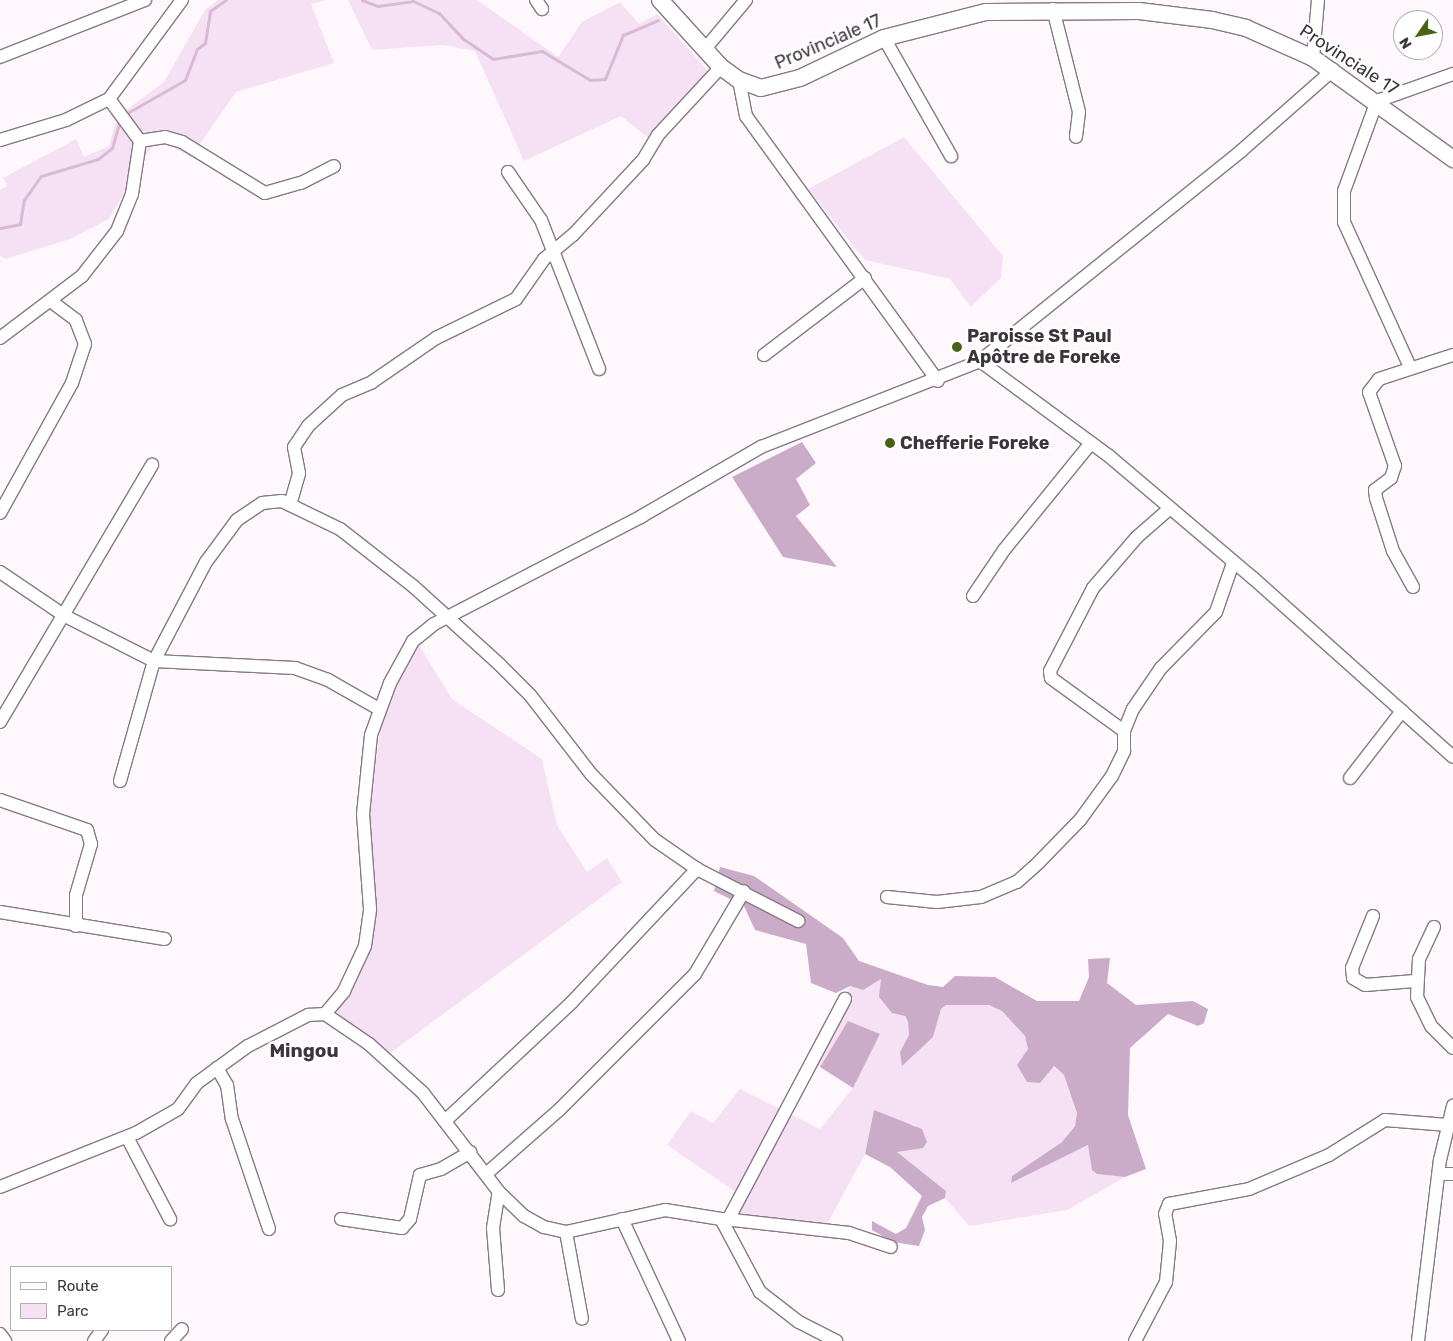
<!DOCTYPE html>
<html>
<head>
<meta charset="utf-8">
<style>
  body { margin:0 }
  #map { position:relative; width:1453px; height:1341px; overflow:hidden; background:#fef8fd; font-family:Rubik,sans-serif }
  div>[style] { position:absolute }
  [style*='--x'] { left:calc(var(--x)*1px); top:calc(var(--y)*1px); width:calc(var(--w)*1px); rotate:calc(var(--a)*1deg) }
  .green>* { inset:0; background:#f6e1f4 }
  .forest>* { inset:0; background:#cbacc8 }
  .stream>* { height:3px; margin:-1.5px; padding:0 1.5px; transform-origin:1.5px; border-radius:1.5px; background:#d9bad6 }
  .roads { filter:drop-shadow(1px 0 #877986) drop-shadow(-1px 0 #877986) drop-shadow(0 1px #877986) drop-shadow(0 -1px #877986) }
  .minor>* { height:12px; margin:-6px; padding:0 6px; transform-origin:6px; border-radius:6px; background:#fff }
  .major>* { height:16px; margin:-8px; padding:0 8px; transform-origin:8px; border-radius:8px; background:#fff }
  .dots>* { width:14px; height:14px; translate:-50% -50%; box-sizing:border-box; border:2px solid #fff; border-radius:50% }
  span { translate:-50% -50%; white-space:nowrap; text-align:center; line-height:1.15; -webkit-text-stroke:5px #fff; paint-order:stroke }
  .street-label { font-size:18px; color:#3c353b }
  .poi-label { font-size:18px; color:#3c353b; font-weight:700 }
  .left { translate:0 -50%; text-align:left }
  .neighbourhood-label { font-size:19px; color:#3c353b; font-weight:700 }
  .legend { position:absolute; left:10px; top:1266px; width:162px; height:65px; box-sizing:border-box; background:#fff; border:1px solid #b1aeb1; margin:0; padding:6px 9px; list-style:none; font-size:15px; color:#3c353b }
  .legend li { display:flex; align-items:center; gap:10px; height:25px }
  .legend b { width:25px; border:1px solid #b1aeb1 }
  .north { position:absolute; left:1393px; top:10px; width:50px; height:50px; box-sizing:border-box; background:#fff; border:1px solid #b1aeb1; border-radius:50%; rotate:237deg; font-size:14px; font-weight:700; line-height:20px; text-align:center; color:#3c353b }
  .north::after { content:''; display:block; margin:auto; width:18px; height:22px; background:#496314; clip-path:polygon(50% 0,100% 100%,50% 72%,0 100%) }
</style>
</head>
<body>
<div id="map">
  <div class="green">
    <div style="clip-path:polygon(218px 0,326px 0,311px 4px,334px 63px,236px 92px,191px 157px,162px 141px,153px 144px,109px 219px,70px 239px,6px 259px,0 256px,0 190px,7px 186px,3px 178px,76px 139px,84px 157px,109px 146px,117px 117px,164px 82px,205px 10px)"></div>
    <div style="clip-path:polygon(348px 0,477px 0,558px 57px,582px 22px,620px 2px,639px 24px,657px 14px,708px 71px,650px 139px,621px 116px,524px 161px,475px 51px,443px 45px,372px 50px)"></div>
    <div style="clip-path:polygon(904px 137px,1003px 256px,1001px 278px,971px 307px,950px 279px,865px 260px,808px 189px)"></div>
    <div style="clip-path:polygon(417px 642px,452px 699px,542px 759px,557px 825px,587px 872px,607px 858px,622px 882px,389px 1054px,336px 1013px,367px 960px,375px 906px,368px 811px,384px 708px)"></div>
    <div style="clip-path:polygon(880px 978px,908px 1022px,909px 1035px,900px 1052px,933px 1037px,941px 1009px,946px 1005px,989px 1005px,1002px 1010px,1025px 1036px,1028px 1049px,1064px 1075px,1077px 1113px,1075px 1125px,1062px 1142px,1012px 1176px,1011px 1183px,1089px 1145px,1097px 1174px,1125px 1177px,1067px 1210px,969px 1226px,945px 1198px,946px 1191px,897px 1152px,916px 1125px,896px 1122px,874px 1110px,865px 1154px,824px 1230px,735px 1223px,743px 1197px,667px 1145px,691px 1111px,713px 1123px,740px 1089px,820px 1129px,853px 1088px,880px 1034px,848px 1022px,820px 1067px,809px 1064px,850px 986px,863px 990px)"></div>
  </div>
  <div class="forest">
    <div style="clip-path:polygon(802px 442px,816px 463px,796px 479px,810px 505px,796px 516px,837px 567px,783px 557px,732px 477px)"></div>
    <div style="clip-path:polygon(720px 867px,754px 876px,843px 938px,859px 961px,928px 985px,943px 987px,955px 976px,995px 977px,1037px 1001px,1079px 1001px,1089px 977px,1088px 959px,1110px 958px,1107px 983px,1136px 1005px,1193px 1001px,1208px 1009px,1204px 1023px,1198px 1026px,1168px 1014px,1130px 1048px,1128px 1115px,1146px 1169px,1125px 1177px,1097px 1174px,1092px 1170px,1088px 1145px,1011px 1183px,1012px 1176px,1062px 1142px,1075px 1126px,1077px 1113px,1064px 1075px,1054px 1066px,1040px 1083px,1027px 1082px,1017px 1065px,1028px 1049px,1025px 1036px,1002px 1011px,989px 1005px,946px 1005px,941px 1009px,933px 1037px,902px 1066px,900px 1052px,909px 1035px,908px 1022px,905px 1016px,892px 1013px,879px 997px,881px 979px,863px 990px,850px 986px,836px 993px,811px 983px,806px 944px,755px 930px,744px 906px,714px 891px)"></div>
    <div style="clip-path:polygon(848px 1021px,880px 1034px,853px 1088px,820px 1067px)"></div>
    <div style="clip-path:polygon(874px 1110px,922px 1129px,927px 1142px,923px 1148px,897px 1152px,946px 1191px,945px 1198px,928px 1206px,922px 1217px,925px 1230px,919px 1246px,893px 1242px,872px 1230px,872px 1221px,896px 1234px,906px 1228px,922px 1196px,890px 1167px,865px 1154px)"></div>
  </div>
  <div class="stream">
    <div style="--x:362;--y:0;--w:17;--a:21"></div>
    <div style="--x:378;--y:6;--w:35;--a:-8"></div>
    <div style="--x:413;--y:1;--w:29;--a:25"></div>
    <div style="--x:439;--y:13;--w:34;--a:47"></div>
    <div style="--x:462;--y:38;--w:37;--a:34"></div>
    <div style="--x:493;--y:59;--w:50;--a:-9.3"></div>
    <div style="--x:542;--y:51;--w:56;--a:31.1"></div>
    <div style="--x:590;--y:80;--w:15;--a:-4"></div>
    <div style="--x:605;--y:79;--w:48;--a:-67.8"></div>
    <div style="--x:623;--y:35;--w:38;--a:-23"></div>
    <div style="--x:129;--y:112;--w:64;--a:-29.7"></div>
    <div style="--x:185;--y:80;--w:33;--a:-69"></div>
    <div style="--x:197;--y:49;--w:10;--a:-37"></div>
    <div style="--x:205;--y:43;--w:32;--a:-81"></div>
    <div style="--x:210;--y:11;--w:19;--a:-35"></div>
    <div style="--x:0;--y:228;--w:20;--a:-11"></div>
    <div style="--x:20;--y:224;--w:24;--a:-81"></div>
    <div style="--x:24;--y:200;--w:29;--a:-55"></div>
    <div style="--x:41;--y:176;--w:59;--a:-16.6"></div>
    <div style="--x:98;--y:159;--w:18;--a:-38"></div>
    <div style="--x:112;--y:148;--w:29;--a:-74"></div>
  </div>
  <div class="roads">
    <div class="minor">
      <div style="--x:536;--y:0;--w:11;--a:56"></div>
      <div style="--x:1053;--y:9;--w:106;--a:75.8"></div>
      <div style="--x:1079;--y:112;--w:25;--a:97"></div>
      <div style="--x:884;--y:38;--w:136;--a:60.4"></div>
      <div style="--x:705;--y:49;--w:64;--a:-50.1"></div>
      <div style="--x:0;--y:57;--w:156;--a:-21.5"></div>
      <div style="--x:1313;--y:58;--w:58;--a:-85.1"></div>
      <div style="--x:739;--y:80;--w:37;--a:79"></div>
      <div style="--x:746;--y:116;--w:327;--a:54.1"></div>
      <div style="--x:0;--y:140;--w:69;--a:-16.9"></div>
      <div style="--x:66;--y:120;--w:48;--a:-26"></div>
      <div style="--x:109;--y:99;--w:123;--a:-53.6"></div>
      <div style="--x:140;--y:141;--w:25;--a:-9"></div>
      <div style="--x:165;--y:137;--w:18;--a:16"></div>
      <div style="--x:182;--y:142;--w:97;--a:31.6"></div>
      <div style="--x:265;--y:193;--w:37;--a:-16"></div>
      <div style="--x:301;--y:183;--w:37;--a:-27"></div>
      <div style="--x:508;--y:172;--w:58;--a:55.5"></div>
      <div style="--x:541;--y:220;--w:160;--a:68.7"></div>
      <div style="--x:0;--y:338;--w:103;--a:-37.1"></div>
      <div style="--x:82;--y:276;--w:57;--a:-52.1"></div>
      <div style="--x:117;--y:231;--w:40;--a:-68"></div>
      <div style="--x:132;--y:194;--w:54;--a:-81.4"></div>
      <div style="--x:140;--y:141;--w:52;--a:-126.4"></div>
      <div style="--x:764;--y:355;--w:127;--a:-37.3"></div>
      <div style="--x:980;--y:361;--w:335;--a:-38.8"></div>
      <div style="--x:1241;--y:151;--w:123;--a:-41.4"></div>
      <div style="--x:1410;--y:367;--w:159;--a:-114.5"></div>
      <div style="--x:1344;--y:222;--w:31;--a:-90"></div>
      <div style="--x:1344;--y:191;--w:96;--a:-69.9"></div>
      <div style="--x:1377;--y:101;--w:81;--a:-19.6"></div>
      <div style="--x:290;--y:505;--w:33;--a:-74"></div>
      <div style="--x:299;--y:473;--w:26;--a:-101"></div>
      <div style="--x:294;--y:447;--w:25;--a:-56"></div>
      <div style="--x:308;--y:426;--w:46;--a:-42.4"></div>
      <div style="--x:342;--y:395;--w:33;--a:-23"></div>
      <div style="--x:372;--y:382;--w:78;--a:-34.5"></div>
      <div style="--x:436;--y:338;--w:89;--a:-26"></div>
      <div style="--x:516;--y:299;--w:49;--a:-55"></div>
      <div style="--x:544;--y:259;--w:38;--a:-40"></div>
      <div style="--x:573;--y:235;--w:103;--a:-47"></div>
      <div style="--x:643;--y:160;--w:29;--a:-59"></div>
      <div style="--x:658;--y:135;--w:93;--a:-47.2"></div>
      <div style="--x:0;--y:513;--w:149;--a:-61"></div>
      <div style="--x:72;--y:383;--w:41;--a:-71.6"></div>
      <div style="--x:85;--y:344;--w:26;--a:-111"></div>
      <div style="--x:76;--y:320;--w:31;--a:-143"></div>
      <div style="--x:0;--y:572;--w:78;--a:34.1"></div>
      <div style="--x:65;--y:616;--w:100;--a:26.8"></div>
      <div style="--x:154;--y:661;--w:141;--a:2.8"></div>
      <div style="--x:295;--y:668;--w:35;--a:20"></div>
      <div style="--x:328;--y:680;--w:59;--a:29.6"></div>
      <div style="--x:1413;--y:587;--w:41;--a:-119.1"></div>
      <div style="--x:1393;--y:551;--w:56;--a:-107.8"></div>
      <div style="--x:1376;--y:498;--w:8;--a:-97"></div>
      <div style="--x:1375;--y:490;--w:20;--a:-37"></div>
      <div style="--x:1391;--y:478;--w:13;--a:-72"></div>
      <div style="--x:1395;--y:466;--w:78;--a:-109.4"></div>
      <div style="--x:1369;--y:392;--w:16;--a:-52"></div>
      <div style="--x:1379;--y:379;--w:78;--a:-18"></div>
      <div style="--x:973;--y:596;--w:55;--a:-56"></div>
      <div style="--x:1004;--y:550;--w:138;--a:-50.9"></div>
      <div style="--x:0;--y:722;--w:299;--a:-59.4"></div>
      <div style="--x:1124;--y:731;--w:90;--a:-144"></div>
      <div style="--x:1051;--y:678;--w:7;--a:-98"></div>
      <div style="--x:1050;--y:671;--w:93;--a:-62.6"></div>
      <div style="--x:1093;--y:588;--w:67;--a:-49.2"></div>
      <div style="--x:1137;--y:537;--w:43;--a:-41.2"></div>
      <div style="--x:1350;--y:778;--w:85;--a:-52.2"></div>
      <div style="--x:120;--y:781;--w:125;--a:-74.2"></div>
      <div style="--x:154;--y:661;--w:112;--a:-62.3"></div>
      <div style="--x:206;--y:562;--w:52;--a:-53.6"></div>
      <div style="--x:237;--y:520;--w:30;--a:-34"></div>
      <div style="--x:262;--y:503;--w:20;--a:-6"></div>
      <div style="--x:282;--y:501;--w:64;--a:25.8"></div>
      <div style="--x:340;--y:529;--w:93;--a:38"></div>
      <div style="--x:413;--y:586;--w:118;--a:42.2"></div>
      <div style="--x:500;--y:665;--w:42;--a:45"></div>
      <div style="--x:530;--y:695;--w:100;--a:52.3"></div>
      <div style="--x:591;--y:774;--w:92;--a:45.9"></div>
      <div style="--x:655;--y:840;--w:51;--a:34.6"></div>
      <div style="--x:697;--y:869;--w:114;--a:27.2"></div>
      <div style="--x:0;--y:800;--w:92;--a:19"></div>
      <div style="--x:87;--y:830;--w:15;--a:74"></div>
      <div style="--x:91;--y:844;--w:53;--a:106.4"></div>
      <div style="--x:76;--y:895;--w:31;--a:90"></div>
      <div style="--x:887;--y:897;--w:50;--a:5.7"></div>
      <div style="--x:937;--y:902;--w:44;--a:-6.5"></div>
      <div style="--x:981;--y:897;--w:39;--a:-23"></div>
      <div style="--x:1017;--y:882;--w:30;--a:-42"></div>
      <div style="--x:1039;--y:862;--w:59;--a:-45.7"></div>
      <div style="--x:1080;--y:820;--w:54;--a:-54"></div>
      <div style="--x:1112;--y:776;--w:28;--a:-64"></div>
      <div style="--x:1124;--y:751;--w:20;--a:-90"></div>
      <div style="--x:1124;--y:731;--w:24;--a:-68"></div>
      <div style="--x:1133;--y:709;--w:50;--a:-55.7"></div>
      <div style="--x:1161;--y:668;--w:78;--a:-45.5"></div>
      <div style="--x:1216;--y:612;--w:52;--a:-70.9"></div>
      <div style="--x:0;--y:912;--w:167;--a:9.3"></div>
      <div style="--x:1373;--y:916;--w:56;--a:112"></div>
      <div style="--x:1352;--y:968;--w:10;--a:84"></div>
      <div style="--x:1353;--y:978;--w:14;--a:30"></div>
      <div style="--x:1365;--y:985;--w:50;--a:-4.6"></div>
      <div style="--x:1434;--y:927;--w:35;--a:115"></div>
      <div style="--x:1419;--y:959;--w:38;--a:93"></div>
      <div style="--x:1417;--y:997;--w:32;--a:64"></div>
      <div style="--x:1431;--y:1026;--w:31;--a:45"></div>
      <div style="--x:325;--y:1014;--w:30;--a:-50"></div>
      <div style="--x:344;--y:991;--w:50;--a:-65"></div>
      <div style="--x:365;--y:946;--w:37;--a:-82"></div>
      <div style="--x:370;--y:909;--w:95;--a:-94.2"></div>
      <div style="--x:363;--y:814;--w:79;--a:-84.2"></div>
      <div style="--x:371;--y:735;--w:55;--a:-69.9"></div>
      <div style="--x:390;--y:683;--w:48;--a:-61.3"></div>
      <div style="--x:413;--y:641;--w:27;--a:-39"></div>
      <div style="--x:434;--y:624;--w:234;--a:-27.4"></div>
      <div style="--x:642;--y:516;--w:138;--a:-30.1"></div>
      <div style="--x:761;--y:447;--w:235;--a:-21.4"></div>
      <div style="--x:980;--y:361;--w:160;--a:36.4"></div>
      <div style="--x:1109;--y:456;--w:189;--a:40.3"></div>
      <div style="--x:1253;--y:578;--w:268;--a:41.8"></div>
      <div style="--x:217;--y:1068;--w:20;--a:60"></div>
      <div style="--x:227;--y:1085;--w:34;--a:82"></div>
      <div style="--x:232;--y:1119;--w:116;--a:71.4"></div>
      <div style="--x:446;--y:1120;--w:173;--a:-43.1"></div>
      <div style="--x:572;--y:1002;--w:183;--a:-46.8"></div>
      <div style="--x:127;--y:1137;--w:93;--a:62.3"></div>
      <div style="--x:486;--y:1174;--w:97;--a:-41.2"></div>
      <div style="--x:559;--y:1110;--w:192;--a:-45"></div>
      <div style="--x:695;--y:974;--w:96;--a:-59.4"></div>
      <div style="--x:1439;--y:1174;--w:14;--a:0"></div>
      <div style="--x:0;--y:1187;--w:146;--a:-21.7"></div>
      <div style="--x:136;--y:1133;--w:48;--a:-29.7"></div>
      <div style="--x:178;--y:1109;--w:32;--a:-54"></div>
      <div style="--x:197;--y:1083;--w:63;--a:-36"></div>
      <div style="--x:248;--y:1046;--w:68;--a:-27.3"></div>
      <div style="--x:308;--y:1015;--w:17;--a:-3"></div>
      <div style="--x:325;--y:1014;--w:53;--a:34.3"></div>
      <div style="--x:369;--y:1044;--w:73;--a:42.2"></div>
      <div style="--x:423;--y:1093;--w:125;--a:52.5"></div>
      <div style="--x:499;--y:1192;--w:35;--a:44"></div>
      <div style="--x:524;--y:1216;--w:23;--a:29"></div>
      <div style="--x:544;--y:1227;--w:23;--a:13"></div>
      <div style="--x:566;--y:1232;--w:101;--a:-12.5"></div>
      <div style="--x:665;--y:1210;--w:57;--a:9.1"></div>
      <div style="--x:721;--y:1219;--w:83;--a:61.9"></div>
      <div style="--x:760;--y:1292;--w:49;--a:37.6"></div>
      <div style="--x:799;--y:1322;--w:42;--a:27.2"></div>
      <div style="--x:729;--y:1218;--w:248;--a:-62.1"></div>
      <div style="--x:341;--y:1219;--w:62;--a:8.4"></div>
      <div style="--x:402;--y:1228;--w:12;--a:-48"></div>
      <div style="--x:410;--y:1219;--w:45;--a:-77.2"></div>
      <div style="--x:420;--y:1175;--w:22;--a:-16"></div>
      <div style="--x:441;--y:1169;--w:34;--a:-30"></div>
      <div style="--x:622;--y:1219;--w:135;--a:65"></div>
      <div style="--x:724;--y:1219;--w:126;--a:6.4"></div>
      <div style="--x:849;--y:1233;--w:44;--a:18.4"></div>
      <div style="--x:566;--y:1232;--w:88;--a:79.6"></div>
      <div style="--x:498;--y:1290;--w:62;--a:-94.6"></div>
      <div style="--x:493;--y:1228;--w:36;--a:-81"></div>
      <div style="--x:0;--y:1334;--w:9;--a:54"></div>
      <div style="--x:94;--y:1341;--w:14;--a:-54"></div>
      <div style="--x:171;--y:1341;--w:16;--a:-47"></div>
      <div style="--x:1135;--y:1341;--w:67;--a:-62.3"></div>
      <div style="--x:1166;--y:1282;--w:41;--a:-84.4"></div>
      <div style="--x:1170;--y:1241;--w:27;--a:-100"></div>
      <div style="--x:1165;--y:1214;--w:11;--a:-68"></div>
      <div style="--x:1169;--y:1204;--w:81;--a:-10.6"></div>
      <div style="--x:1249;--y:1189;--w:87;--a:-23"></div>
      <div style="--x:1329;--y:1155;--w:66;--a:-32"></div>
      <div style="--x:1385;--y:1120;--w:63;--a:4.5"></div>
      <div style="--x:1418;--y:1341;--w:182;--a:-83.1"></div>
      <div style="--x:1440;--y:1160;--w:56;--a:-76.5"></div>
    </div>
    <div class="major">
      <div style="--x:660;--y:0;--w:91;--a:47.7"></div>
      <div style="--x:721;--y:67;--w:22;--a:36"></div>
      <div style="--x:739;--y:80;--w:23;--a:20"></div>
      <div style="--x:761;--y:88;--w:40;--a:-14.4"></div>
      <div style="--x:800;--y:78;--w:93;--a:-25.5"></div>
      <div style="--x:884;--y:38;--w:105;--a:-14.3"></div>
      <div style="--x:986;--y:12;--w:153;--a:-0.4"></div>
      <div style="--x:1139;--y:11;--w:74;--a:7"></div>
      <div style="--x:1212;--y:20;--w:35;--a:13"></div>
      <div style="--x:1246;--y:28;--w:73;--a:24.1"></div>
      <div style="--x:1313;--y:58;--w:173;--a:35.8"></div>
    </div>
  </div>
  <div class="dots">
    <div style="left:957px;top:347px;background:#496314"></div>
    <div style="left:890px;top:443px;background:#496314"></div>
  </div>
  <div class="street-label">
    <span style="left:828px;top:42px;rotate:-23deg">Provinciale 17</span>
    <span style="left:1349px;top:60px;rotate:33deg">Provinciale 17</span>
  </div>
  <div class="poi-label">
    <span class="left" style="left:967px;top:347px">Paroisse St Paul<br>Apôtre de Foreke</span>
    <span class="left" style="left:900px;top:443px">Chefferie Foreke</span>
  </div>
  <div class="neighbourhood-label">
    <span style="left:304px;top:1051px">Mingou</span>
  </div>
  <ul class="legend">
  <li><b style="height:6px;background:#fff"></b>Route</li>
  <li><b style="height:14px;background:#f6e1f4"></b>Parc</li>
  </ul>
  <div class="north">N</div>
</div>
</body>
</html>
